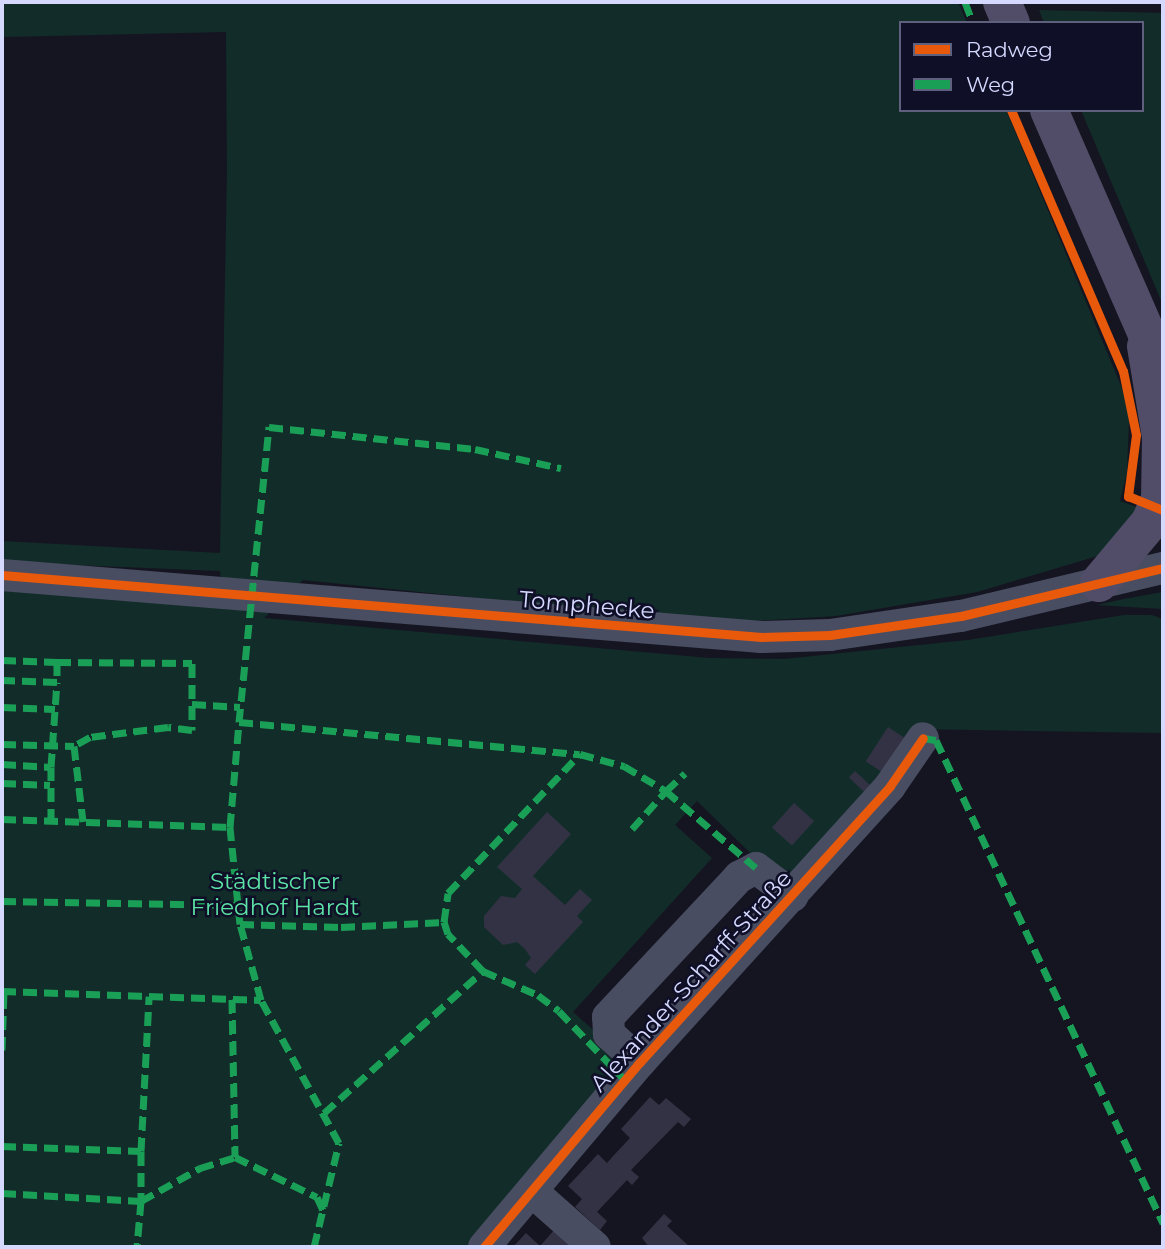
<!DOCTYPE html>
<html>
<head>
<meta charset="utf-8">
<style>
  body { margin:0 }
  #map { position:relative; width:1165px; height:1249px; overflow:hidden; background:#151521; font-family:Montserrat,sans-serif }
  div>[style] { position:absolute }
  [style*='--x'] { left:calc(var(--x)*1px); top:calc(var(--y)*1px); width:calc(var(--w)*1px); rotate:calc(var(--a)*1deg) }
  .green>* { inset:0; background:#122d29 }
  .building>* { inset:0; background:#323244; transform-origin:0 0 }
  .minor>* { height:32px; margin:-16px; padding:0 16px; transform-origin:16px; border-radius:16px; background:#494d62 }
  .major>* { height:38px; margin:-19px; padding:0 19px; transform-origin:19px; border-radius:19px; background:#514d68 }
  .quiet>* { height:7px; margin-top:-3.5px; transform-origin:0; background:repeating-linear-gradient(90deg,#1a9f57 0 14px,transparent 0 21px) }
  .cycleway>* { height:9px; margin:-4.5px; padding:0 4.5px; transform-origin:4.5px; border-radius:4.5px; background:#e8590c }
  span { translate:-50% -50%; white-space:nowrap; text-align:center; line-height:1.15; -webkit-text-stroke:5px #0f0f27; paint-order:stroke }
  .street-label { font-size:23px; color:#d5d9ff }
  .park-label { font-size:23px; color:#5ce3a6 }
  .frame { position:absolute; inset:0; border:4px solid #d5d9ff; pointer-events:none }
  .legend { position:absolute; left:899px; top:21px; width:245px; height:91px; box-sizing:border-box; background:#0f0f27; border:2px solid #5e607d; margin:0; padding:9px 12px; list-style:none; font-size:21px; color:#d5d9ff }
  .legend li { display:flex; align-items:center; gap:14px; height:35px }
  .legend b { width:35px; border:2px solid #5e607d }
</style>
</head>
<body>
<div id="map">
  <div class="green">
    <div style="clip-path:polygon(2px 2px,958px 2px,967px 23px,901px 23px,901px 110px,1006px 110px,1124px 393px,1129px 419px,1127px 472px,1120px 501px,1145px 510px,1101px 555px,977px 592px,836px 616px,721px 623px,303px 580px,264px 618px,709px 658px,784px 659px,968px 640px,1124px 615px,1152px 615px,1163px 619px,1163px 733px,915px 729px,878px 780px,790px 876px,771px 873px,697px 801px,675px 825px,712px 858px,573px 1012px,627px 1060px,466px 1247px,2px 1247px,2px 587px,223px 602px,220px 571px,2px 562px,2px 541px,220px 553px,227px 171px,226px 32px,2px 37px)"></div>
    <div style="clip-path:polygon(1039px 10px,1163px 13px,1163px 305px,1081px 110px,1142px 110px,1142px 23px,1044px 23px)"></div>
    <div style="clip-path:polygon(1163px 592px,1163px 609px,1097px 605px,1124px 599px)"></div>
  </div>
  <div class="building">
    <div style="left:888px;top:727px;width:20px;height:41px;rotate:33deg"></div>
    <div style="left:855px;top:771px;width:21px;height:9px;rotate:43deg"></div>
    <div style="left:794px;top:803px;width:27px;height:33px;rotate:42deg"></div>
    <div style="clip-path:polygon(547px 812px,571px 834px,533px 876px,565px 905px,580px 889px,592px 900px,577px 916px,583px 922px,535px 974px,525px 965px,531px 958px,525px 949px,517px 942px,503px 945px,484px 927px,484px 916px,501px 896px,515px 898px,522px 889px,497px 867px)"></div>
    <div style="clip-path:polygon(650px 1097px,659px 1105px,666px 1098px,691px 1119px,684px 1127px,678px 1122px,631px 1170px,639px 1177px,632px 1185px,627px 1180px,597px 1212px,607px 1221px,600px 1230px,575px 1207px,582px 1199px,568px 1186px,598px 1154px,607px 1163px,615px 1154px,630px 1138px,621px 1129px)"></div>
    <div style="clip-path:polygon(664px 1214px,672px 1221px,667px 1226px,690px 1247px,649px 1247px,642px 1238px)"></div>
    <div style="clip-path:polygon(555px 1229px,571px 1244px,568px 1247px,513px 1247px,526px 1233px,540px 1246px)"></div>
  </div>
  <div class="minor">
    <div style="--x:2;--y:575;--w:762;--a:4.67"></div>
    <div style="--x:761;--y:637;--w:69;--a:-1.7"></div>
    <div style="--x:830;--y:635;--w:132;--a:-8.3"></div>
    <div style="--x:961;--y:616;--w:208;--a:-13.4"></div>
    <div style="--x:640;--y:1062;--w:42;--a:-137.9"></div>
    <div style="--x:609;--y:1034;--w:17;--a:-93"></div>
    <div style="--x:608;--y:1017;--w:192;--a:-46.9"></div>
    <div style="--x:739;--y:877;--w:19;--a:-28"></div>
    <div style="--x:756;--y:868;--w:46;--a:37.1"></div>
    <div style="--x:534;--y:1193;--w:81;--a:41.5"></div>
    <div style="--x:484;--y:1247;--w:242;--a:-49.9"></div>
    <div style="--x:640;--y:1062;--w:372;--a:-47.8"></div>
    <div style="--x:890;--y:786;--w:58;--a:-55.5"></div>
  </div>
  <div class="major">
    <div style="--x:1002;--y:2;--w:23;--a:67"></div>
    <div style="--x:1049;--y:110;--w:285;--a:66.4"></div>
    <div style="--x:1099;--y:583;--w:80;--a:-50.1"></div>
    <div style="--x:1150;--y:522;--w:24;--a:-66"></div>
    <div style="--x:1160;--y:500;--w:63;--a:-89.1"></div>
    <div style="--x:1161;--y:437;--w:92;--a:-99.4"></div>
  </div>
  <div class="quiet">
    <div style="--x:965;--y:2;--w:22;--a:69"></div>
    <div style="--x:2;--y:660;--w:55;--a:2.1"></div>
    <div style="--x:57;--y:662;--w:20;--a:90"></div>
    <div style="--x:57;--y:682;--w:55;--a:-177.9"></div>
    <div style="--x:57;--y:662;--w:135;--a:0.4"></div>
    <div style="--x:192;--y:663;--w:67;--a:90"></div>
    <div style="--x:192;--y:730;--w:24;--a:-173"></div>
    <div style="--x:168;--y:727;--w:79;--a:172.7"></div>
    <div style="--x:90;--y:737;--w:18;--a:151"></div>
    <div style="--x:192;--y:704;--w:48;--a:3.6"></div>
    <div style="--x:2;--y:707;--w:53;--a:2.2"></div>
    <div style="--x:239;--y:722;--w:297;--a:-84.2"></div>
    <div style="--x:269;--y:427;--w:207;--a:6.1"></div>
    <div style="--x:475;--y:449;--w:88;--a:12.5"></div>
    <div style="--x:923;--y:738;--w:13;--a:9"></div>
    <div style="--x:936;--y:740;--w:534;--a:64.83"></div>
    <div style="--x:2;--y:744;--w:72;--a:1.6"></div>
    <div style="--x:74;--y:746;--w:76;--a:83.2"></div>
    <div style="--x:2;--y:764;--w:49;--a:3.5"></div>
    <div style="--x:51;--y:767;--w:54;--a:90"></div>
    <div style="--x:51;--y:767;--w:85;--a:-86"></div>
    <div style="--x:2;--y:783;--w:48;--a:2.4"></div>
    <div style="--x:2;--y:819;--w:228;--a:2"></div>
    <div style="--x:632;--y:829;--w:51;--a:-48.2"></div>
    <div style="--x:666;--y:791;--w:118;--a:40.5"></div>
    <div style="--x:2;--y:901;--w:235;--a:1"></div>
    <div style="--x:240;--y:924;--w:101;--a:1.7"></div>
    <div style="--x:341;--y:927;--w:103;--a:-2.8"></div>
    <div style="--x:483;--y:971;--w:60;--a:23.6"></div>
    <div style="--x:538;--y:995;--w:26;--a:37"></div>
    <div style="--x:559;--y:1011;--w:95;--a:46.3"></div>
    <div style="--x:2;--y:991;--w:259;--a:2"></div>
    <div style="--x:232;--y:999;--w:158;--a:88.9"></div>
    <div style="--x:235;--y:1157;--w:91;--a:26"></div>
    <div style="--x:317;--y:1197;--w:17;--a:65"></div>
    <div style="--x:2;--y:1050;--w:59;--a:-88.1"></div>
    <div style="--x:324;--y:1113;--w:213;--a:-41.8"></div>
    <div style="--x:483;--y:971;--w:51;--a:-133.4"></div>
    <div style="--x:448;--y:934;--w:13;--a:-108"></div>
    <div style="--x:444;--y:922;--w:29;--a:-82"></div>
    <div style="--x:448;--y:893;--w:192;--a:-46.5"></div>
    <div style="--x:2;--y:1146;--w:139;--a:2.1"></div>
    <div style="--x:141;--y:1151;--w:50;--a:90"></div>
    <div style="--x:141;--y:1151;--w:155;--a:-87"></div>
    <div style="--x:2;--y:1193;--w:139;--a:3.3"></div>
    <div style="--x:141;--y:1201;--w:46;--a:95"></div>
    <div style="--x:141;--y:1201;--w:68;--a:-29.2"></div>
    <div style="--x:200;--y:1168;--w:37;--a:-17"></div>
    <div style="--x:314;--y:1247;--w:107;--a:-76.5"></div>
    <div style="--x:339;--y:1143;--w:163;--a:-118.6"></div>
    <div style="--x:261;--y:1000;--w:79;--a:-105.4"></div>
    <div style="--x:240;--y:924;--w:98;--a:-95.9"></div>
    <div style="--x:230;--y:827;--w:105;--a:-85.1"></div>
    <div style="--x:239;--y:722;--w:342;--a:5.4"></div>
    <div style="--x:580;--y:754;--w:46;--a:15.3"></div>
    <div style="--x:624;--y:766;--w:49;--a:30.8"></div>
    <div style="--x:666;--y:791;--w:26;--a:-43"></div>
  </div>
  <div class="cycleway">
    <div style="--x:1011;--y:110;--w:284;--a:66.8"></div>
    <div style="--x:1123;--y:371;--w:65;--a:78.5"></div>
    <div style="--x:1136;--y:435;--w:62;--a:97.5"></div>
    <div style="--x:1128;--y:496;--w:38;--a:22"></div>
    <div style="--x:2;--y:575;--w:762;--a:4.67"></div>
    <div style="--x:761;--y:637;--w:69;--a:-1.7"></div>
    <div style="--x:830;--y:635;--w:132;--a:-8.3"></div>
    <div style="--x:961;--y:616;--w:208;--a:-13.4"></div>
    <div style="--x:484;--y:1247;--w:242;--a:-49.9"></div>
    <div style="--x:640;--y:1062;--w:372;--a:-47.8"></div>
    <div style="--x:890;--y:786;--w:58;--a:-55.5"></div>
  </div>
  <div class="street-label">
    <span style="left:587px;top:605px;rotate:5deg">Tomphecke</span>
    <span style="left:691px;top:981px;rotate:-48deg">Alexander-Scharff-Straße</span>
  </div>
  <div class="park-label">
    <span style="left:275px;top:894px">Städtischer<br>Friedhof Hardt</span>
  </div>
  <div class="frame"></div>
  <ul class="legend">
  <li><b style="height:9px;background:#e8590c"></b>Radweg</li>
  <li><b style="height:9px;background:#1a9f57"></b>Weg</li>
  </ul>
</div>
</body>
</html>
